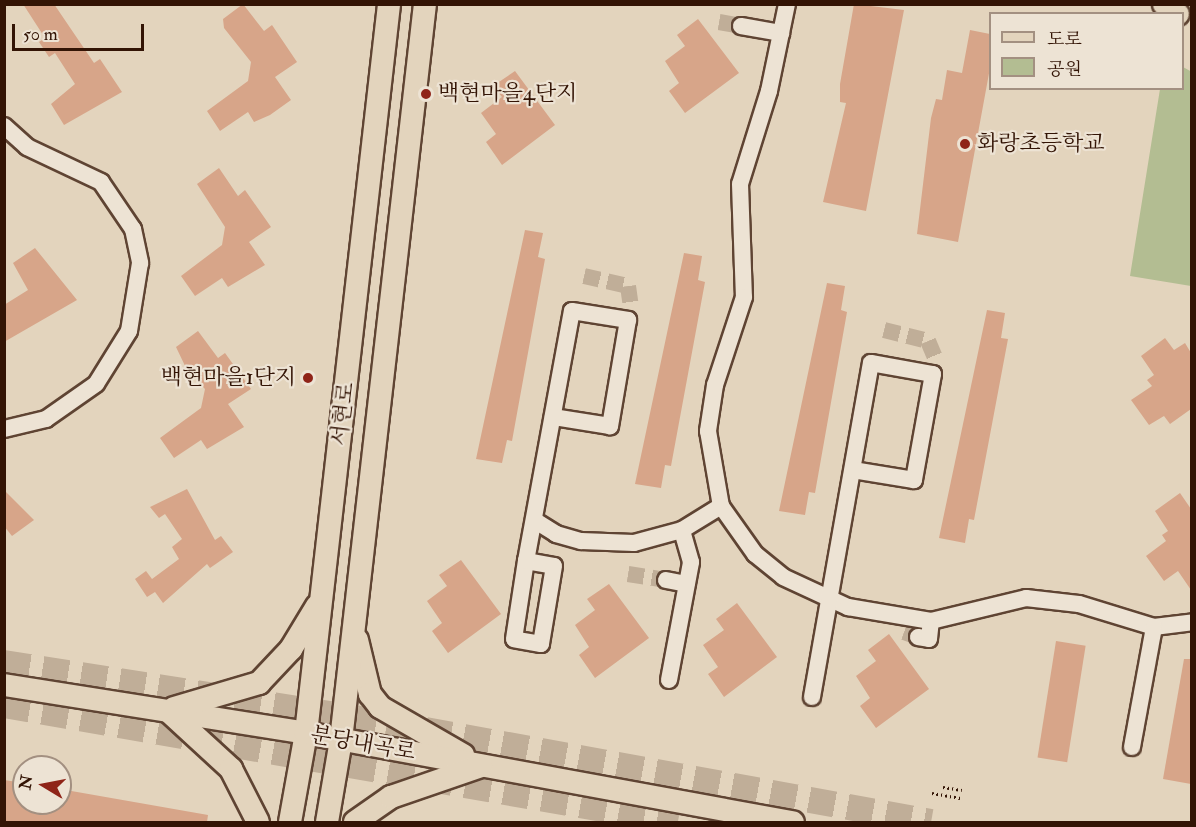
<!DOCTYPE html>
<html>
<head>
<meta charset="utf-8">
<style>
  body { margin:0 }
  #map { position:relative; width:1196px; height:827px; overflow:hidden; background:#e3d4bd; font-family:"IM FELL Double Pica","Noto Serif KR",serif }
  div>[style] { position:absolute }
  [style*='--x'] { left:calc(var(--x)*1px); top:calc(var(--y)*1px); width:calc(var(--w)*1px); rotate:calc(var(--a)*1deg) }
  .green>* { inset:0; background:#b3bd92 }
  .building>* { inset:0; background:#d7a589; transform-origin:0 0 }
  .minor-tunnel>* { height:16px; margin-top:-8px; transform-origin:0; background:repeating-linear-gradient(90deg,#c0ae98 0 16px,transparent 0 24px) }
  .highway-tunnel>* { height:26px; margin-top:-13px; transform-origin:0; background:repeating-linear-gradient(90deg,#c0ae98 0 26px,transparent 0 39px) }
  .path>* { height:3px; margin-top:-1.5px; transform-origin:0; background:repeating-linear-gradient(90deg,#331405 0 1.5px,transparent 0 4.5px) }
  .roads { filter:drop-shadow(2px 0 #5f4433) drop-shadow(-2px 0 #5f4433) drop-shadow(0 2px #5f4433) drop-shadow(0 -2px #5f4433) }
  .minor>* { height:16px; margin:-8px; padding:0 8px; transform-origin:8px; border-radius:8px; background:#ede3d4 }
  .major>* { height:22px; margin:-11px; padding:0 11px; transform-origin:11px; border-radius:11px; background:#e3d4bd }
  .dots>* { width:16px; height:16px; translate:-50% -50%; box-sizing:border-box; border:3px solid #ede3d4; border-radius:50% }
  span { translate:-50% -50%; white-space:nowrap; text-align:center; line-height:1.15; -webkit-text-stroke:4.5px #ede3d4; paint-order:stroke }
  .poi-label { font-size:22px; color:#331405 }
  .left { translate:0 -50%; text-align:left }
  .right { translate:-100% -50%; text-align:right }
  .street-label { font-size:22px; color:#331405 }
  .frame { position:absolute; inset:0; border:6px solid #331405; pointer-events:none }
  .legend { position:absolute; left:989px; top:12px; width:195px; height:78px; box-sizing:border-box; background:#ede3d4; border:2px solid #a39081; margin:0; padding:8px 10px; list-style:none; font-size:18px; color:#331405 }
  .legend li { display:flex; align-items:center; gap:12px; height:30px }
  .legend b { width:30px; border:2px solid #a39081 }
  .north { position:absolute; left:12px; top:755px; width:60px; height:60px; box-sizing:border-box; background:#ede3d4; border:2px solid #a39081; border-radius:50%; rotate:280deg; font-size:16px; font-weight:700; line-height:24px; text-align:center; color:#331405 }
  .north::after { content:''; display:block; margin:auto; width:21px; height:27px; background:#8f2418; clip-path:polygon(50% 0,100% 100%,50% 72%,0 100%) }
  .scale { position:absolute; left:12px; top:24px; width:132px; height:27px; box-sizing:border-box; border:3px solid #331405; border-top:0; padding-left:8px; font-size:18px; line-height:21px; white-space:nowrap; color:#331405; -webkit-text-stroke:4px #ede3d4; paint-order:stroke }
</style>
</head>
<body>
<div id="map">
  <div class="green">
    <div style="clip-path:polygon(1183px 67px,1192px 72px,1191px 286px,1130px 276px,1160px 89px,1182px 88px)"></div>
  </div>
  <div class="building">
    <div style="clip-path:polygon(23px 4px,54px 4px,94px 63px,100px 59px,122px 92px,64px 125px,51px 104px,75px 84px,55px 53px,49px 57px,39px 42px,45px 38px)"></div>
    <div style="clip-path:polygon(243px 4px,264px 31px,272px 25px,297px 62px,275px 77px,291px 100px,270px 115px,254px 122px,248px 112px,220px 131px,207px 111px,248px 81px,251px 62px,224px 28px,223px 19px)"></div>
    <div style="clip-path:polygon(854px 4px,904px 10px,866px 211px,823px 202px,846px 103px,840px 102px,840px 84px)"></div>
    <div style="clip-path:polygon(698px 19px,739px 73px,685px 113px,669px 91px,679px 83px,665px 61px,685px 46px,677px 35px)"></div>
    <div style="clip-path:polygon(970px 30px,990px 34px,990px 68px,958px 242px,917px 234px,931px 118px,936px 99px,942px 100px,947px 70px,962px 73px)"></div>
    <div style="clip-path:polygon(515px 71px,555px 125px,502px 165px,486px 142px,496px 134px,481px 113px,502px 97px,493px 86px)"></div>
    <div style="clip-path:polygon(219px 168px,238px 196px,245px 190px,271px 227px,249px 242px,265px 265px,228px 287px,222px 278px,195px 296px,181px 276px,222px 245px,225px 227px,197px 184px)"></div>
    <div style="clip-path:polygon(525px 230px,543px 233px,538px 257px,545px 259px,512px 441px,507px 440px,502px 463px,476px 459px)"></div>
    <div style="clip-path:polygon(35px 248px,77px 300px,4px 342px,4px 305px,28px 290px,13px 263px)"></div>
    <div style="clip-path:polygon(684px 253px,702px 256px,698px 280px,705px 282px,671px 466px,665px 465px,661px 488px,635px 484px)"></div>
    <div style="clip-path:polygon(827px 283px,845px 286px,841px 310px,847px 312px,815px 493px,809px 492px,805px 515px,779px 511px)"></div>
    <div style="clip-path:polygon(987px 310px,1005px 313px,1001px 338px,1008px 339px,974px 520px,969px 519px,965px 543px,939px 538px)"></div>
    <div style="clip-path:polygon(198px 331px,218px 358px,225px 353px,251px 389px,228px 404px,244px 427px,207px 449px,201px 440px,174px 458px,160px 438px,201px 408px,205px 389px,187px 370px,176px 347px)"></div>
    <div style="clip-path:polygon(1165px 338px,1174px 350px,1185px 343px,1191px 353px,1191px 409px,1170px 424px,1164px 416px,1149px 425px,1131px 400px,1152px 386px,1147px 380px,1154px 375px,1141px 356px)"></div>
    <div style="clip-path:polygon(187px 489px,215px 540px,221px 536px,233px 552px,210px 568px,207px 564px,163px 603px,155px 592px,147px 597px,135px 579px,146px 571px,152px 579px,179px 559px,172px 547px,182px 539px,165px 514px,159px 518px,150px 507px)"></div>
    <div style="clip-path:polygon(4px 490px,34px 520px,12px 536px,4px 526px)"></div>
    <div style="clip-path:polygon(1180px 493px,1191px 509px,1191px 590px,1178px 571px,1164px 581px,1146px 556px,1166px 541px,1162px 535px,1168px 531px,1155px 511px)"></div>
    <div style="clip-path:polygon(461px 560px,501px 614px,448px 653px,432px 631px,442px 623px,427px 601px,447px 586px,439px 575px)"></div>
    <div style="clip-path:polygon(609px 584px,649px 638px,595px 678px,579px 655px,589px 647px,575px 625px,595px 610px,587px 599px)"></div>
    <div style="clip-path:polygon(737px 603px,777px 657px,724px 697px,708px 674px,718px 667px,703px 645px,724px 630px,716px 619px)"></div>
    <div style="clip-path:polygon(889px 634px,929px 689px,876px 728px,860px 706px,870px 698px,856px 676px,876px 661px,868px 650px)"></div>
    <div style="left:1056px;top:641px;width:30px;height:118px;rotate:9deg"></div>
    <div style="clip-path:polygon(1184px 659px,1191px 659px,1191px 784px,1163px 779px)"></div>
    <div style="clip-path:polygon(4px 780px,24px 783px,24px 803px,60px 803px,60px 789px,208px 815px,207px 822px,4px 822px)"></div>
  </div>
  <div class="minor-tunnel">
    <div style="--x:719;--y:22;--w:22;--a:10"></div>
    <div style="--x:584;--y:276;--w:45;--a:12.8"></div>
    <div style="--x:628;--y:286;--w:21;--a:82"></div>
    <div style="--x:884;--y:330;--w:45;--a:14"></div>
    <div style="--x:928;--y:341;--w:21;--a:67"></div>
    <div style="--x:628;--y:574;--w:38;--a:9"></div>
    <div style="--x:904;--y:632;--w:15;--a:20"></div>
    <div style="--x:1190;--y:638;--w:2;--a:0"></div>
  </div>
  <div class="highway-tunnel">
    <div style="--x:4;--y:663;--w:388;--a:8.9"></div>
    <div style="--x:387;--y:723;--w:553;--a:10.31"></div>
    <div style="--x:4;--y:705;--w:684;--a:9.85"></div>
  </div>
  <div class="path">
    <div style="--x:943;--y:787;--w:19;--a:9"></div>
    <div style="--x:932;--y:793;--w:29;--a:10"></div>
  </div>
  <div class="roads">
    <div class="minor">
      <div style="--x:787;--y:4;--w:89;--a:101.7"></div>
      <div style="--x:769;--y:91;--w:97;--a:107.3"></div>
      <div style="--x:740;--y:184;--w:113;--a:88"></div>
      <div style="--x:744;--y:297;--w:93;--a:108.2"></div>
      <div style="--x:715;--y:385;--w:47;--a:98.7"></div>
      <div style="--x:708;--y:431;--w:76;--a:80.2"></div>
      <div style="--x:721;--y:506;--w:59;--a:54.7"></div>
      <div style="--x:755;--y:554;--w:36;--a:39"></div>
      <div style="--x:783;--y:577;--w:72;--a:24.8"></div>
      <div style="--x:848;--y:607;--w:84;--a:9.6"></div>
      <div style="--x:931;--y:621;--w:98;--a:-13.6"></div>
      <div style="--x:1026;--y:598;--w:53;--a:6.5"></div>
      <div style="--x:1079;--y:604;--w:78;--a:17"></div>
      <div style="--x:1154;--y:627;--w:38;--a:-7"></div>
      <div style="--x:741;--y:26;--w:41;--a:9.9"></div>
      <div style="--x:4;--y:126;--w:31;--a:42"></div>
      <div style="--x:27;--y:147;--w:82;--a:25.3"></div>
      <div style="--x:101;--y:182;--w:57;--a:55.8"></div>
      <div style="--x:133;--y:229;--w:35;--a:78"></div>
      <div style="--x:140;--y:263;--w:69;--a:99.2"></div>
      <div style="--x:129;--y:331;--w:62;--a:121.9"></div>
      <div style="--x:96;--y:384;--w:61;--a:145"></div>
      <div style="--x:46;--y:419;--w:43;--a:166.6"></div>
      <div style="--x:534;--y:520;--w:26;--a:32"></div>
      <div style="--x:556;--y:534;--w:26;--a:16"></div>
      <div style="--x:581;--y:541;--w:53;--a:2.2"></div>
      <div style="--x:634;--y:543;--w:50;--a:-15.2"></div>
      <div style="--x:682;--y:530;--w:46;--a:-31.6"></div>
      <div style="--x:526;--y:561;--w:28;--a:10"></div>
      <div style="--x:554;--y:566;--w:79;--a:99.5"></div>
      <div style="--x:541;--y:644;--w:27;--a:-170"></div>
      <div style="--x:514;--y:639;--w:79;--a:-81.3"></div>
      <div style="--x:526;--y:561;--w:254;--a:-79.6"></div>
      <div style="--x:572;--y:311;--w:57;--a:9.1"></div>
      <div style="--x:628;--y:320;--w:108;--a:99.6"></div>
      <div style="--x:610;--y:426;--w:58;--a:-171"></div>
      <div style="--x:666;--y:580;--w:21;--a:11"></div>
      <div style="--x:918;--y:637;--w:11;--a:10"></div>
      <div style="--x:929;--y:639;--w:18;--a:-84"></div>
      <div style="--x:669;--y:680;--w:120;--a:-79.4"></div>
      <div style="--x:691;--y:562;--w:33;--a:-106"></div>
      <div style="--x:812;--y:697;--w:339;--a:-80"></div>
      <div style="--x:871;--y:363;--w:63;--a:10.1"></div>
      <div style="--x:933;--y:374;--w:108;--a:100.2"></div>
      <div style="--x:914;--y:480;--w:62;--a:-170.7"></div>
      <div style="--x:1132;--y:747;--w:122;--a:-79.6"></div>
    </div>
    <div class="major">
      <div style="--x:1164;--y:4;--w:17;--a:36"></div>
      <div style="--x:357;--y:640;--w:56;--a:76.5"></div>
      <div style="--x:370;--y:694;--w:16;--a:52"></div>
      <div style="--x:380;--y:707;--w:96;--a:30"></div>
      <div style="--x:4;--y:685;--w:306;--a:9"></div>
      <div style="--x:306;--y:733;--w:495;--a:10.4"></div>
      <div style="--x:174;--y:708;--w:89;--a:-16.4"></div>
      <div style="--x:259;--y:683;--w:47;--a:-46.7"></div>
      <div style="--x:291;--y:649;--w:50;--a:-58.8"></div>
      <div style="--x:168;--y:711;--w:86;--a:42.6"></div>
      <div style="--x:231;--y:769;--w:59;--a:63"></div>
      <div style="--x:290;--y:822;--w:90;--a:-79.8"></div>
      <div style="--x:306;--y:733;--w:734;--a:-83.5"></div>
      <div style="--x:327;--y:822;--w:83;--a:-80.3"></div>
      <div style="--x:341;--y:740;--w:741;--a:-83.49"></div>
      <div style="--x:355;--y:822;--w:44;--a:-34.8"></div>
      <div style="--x:391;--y:797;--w:95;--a:-19"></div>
    </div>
  </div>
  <div class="dots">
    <div style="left:426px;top:94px;background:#8f2418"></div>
    <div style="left:965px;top:144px;background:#8f2418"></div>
    <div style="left:308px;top:378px;background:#8f2418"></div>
  </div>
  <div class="poi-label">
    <span class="left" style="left:438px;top:94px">백현마을4단지</span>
    <span class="left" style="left:977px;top:144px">화랑초등학교</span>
    <span class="right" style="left:296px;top:378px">백현마을1단지</span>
  </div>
  <div class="street-label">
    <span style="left:343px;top:414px;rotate:-83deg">서현로</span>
    <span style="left:363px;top:744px;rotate:10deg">분당내곡로</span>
  </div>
  <div class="frame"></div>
  <ul class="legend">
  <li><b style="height:8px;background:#e3d4bd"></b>도로</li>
  <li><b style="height:16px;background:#b3bd92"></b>공원</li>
  </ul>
  <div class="north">N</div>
  <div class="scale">50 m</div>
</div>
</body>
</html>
